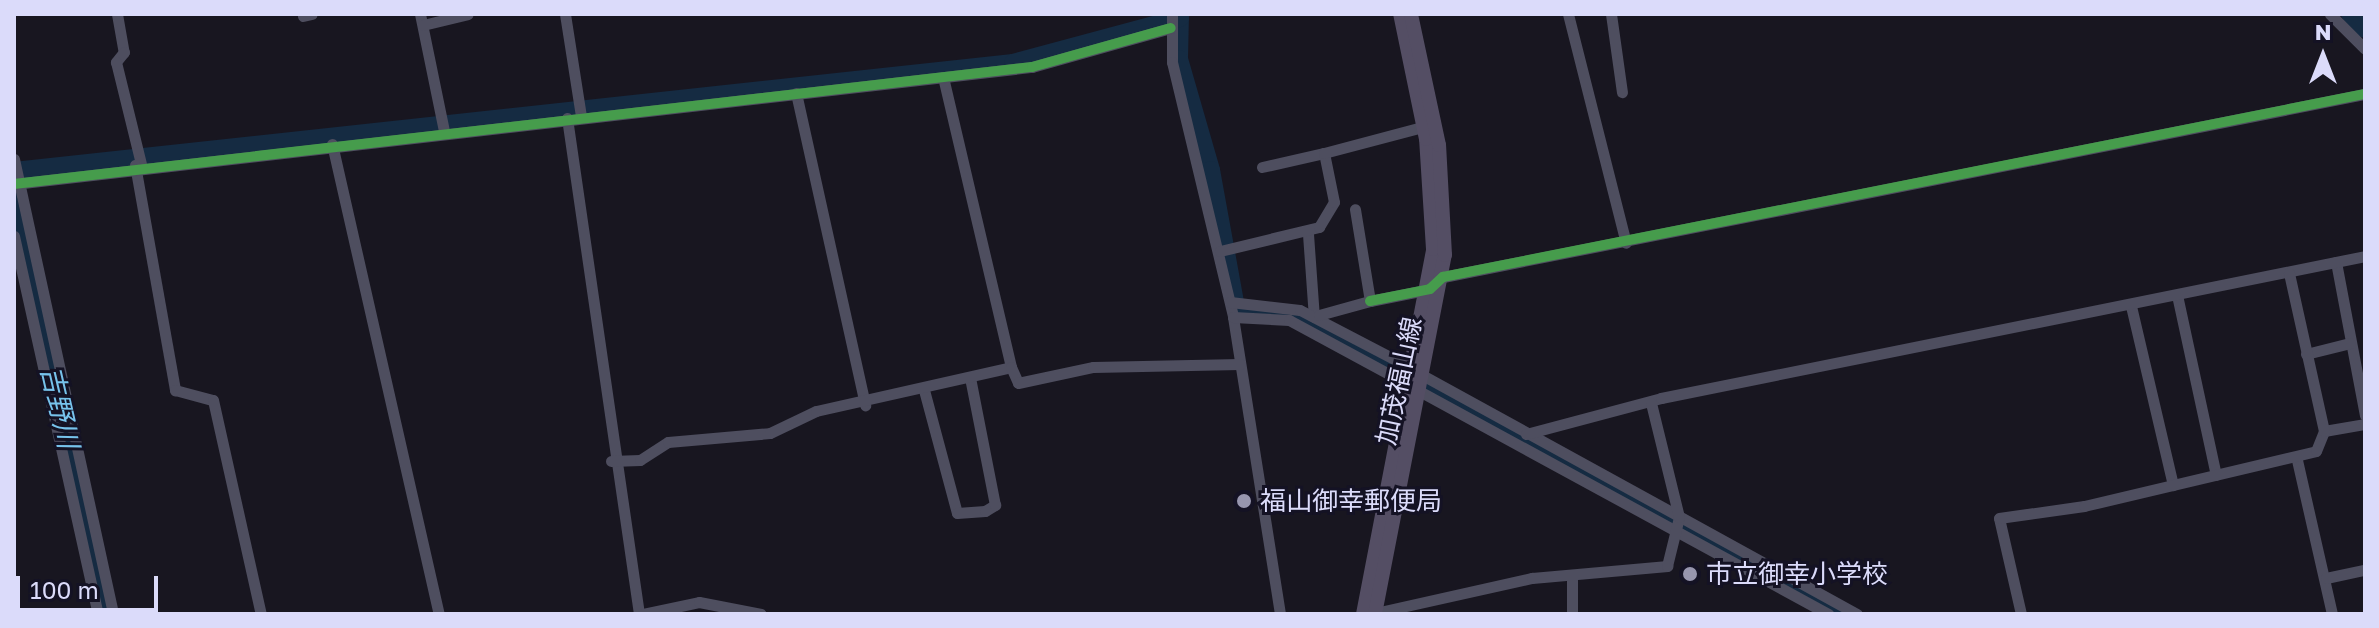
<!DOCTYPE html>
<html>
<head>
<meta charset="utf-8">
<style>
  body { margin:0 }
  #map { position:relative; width:2379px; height:628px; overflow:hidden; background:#181620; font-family:"Golos Text","Noto Sans JP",sans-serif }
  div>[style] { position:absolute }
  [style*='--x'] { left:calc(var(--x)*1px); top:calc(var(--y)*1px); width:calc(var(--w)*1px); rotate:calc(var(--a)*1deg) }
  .river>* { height:18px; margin:-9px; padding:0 9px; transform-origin:9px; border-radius:9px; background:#152b42 }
  .minor>* { height:11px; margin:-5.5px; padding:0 5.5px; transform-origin:5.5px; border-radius:5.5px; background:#4e4e5f }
  .major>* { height:14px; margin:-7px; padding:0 7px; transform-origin:7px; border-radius:7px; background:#544e64 }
  .cycleway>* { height:10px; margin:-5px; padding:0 5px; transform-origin:5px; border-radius:5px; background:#469c4c }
  .dots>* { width:22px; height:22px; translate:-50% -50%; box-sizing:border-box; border:4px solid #141224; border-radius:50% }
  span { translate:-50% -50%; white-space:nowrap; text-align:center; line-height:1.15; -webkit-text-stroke:6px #141224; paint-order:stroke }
  .street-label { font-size:26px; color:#dbdbfa }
  .poi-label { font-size:26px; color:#dbdbfa }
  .left { translate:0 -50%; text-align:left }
  .water-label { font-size:28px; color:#77c3ec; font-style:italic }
  .frame { position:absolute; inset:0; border:16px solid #dbdbfa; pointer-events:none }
  .north { position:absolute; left:2283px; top:16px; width:80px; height:80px; -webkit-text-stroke:6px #141224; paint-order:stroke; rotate:0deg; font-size:22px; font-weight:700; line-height:32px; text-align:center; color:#dbdbfa }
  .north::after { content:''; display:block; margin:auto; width:28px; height:36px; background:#dbdbfa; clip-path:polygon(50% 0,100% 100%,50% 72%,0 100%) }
  .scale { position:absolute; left:16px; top:576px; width:142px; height:36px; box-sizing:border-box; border:4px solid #dbdbfa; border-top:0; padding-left:10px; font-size:24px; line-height:28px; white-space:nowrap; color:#dbdbfa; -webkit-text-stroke:6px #141224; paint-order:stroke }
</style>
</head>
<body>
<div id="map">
  <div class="river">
    <div style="--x:1180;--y:14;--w:45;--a:91.3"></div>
    <div style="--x:1179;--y:59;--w:116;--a:73.9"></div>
    <div style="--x:1211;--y:170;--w:140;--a:79.7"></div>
    <div style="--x:1236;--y:308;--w:71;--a:8.9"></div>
    <div style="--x:1306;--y:319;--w:609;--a:28.96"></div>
    <div style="--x:2350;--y:14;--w:21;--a:45"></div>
    <div style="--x:14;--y:171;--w:1005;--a:-6.17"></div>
    <div style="--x:1013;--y:63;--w:173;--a:-15.1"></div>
    <div style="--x:14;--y:200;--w:424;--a:77.5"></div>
  </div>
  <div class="minor">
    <div style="--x:117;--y:14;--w:39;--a:80"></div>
    <div style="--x:124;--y:52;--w:13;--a:129"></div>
    <div style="--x:116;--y:62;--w:105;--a:76.2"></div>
    <div style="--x:420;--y:14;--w:119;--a:78.4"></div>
    <div style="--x:565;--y:14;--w:103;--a:81.1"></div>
    <div style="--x:1172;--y:14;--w:48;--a:90"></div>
    <div style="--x:1172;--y:62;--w:262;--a:76.5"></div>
    <div style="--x:1233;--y:317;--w:301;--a:81"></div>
    <div style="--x:1568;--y:14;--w:236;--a:75.8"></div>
    <div style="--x:1611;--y:14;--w:79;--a:82"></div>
    <div style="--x:2330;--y:14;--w:49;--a:45"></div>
    <div style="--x:303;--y:16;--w:9;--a:-13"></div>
    <div style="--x:423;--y:25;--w:46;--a:-13.7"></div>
    <div style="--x:943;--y:77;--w:298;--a:76.8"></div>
    <div style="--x:796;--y:93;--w:320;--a:77.5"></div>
    <div style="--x:567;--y:118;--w:501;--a:81.74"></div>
    <div style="--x:332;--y:144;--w:482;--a:77.2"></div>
    <div style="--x:14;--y:159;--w:466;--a:77.7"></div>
    <div style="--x:135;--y:165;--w:229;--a:79.9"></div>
    <div style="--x:175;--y:390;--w:39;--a:15"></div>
    <div style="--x:213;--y:400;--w:219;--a:77.4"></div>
    <div style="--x:1262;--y:167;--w:64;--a:-12.7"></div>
    <div style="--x:14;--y:184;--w:1025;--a:-6.56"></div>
    <div style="--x:1032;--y:67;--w:144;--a:-15.7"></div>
    <div style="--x:1308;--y:234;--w:83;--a:85.9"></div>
    <div style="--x:14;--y:236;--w:387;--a:77.5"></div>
    <div style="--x:1220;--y:251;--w:102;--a:-13.6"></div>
    <div style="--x:1319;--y:227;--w:29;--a:-59"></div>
    <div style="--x:1334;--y:202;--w:50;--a:-101.5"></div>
    <div style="--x:1324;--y:153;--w:110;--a:-14.8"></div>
    <div style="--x:2336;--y:262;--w:156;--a:79.3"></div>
    <div style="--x:2177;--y:295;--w:184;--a:77.8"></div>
    <div style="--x:1370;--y:301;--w:61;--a:-11.3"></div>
    <div style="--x:1430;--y:289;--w:18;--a:-43"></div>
    <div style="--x:1443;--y:277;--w:940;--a:-11.23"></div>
    <div style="--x:1230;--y:302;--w:70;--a:6.5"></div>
    <div style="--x:1300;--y:310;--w:130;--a:27.6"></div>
    <div style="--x:2131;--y:306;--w:184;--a:76.8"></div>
    <div style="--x:1319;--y:315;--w:53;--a:-15.4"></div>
    <div style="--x:1370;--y:301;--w:93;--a:-99.3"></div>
    <div style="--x:1233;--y:317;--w:56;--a:3.1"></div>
    <div style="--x:1289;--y:320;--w:139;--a:28.4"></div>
    <div style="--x:2306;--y:354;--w:45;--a:-14"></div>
    <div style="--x:1424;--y:376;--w:494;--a:28.8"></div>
    <div style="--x:924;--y:390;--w:127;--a:75"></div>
    <div style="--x:957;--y:513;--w:28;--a:-4"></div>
    <div style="--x:985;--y:511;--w:12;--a:-31"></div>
    <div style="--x:995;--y:505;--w:130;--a:-101.1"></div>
    <div style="--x:1421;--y:392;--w:464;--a:28.6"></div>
    <div style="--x:2324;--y:431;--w:42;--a:-9.7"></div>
    <div style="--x:1526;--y:434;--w:140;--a:-14.9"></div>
    <div style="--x:1661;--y:398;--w:718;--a:-11.4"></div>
    <div style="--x:2297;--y:460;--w:158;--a:77.2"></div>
    <div style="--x:611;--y:461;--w:29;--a:-2"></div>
    <div style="--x:640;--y:460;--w:33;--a:-33"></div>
    <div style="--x:668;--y:442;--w:102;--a:-5"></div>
    <div style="--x:770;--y:433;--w:51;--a:-25.6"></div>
    <div style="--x:816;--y:411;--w:200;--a:-12.7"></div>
    <div style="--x:1011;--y:367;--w:17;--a:66"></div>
    <div style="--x:1018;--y:383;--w:77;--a:-12"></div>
    <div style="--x:1093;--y:367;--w:147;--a:-1.2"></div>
    <div style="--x:1572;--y:575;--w:39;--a:90"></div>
    <div style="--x:2326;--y:578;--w:40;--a:-12"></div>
    <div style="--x:1375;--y:613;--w:161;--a:-12.6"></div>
    <div style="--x:1532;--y:578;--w:136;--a:-5.1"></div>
    <div style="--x:1667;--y:566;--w:50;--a:-76.2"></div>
    <div style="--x:1679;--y:517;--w:117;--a:-103.8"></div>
    <div style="--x:643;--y:614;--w:57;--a:-12.1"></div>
    <div style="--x:699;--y:602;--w:63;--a:11"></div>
    <div style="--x:2021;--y:614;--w:98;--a:-102.9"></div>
    <div style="--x:1999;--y:518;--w:86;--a:-8"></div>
    <div style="--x:2084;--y:506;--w:238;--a:-13.3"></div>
    <div style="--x:2316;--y:451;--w:22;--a:-68"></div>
    <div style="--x:2324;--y:431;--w:162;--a:-102.5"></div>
  </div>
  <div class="major">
    <div style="--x:1363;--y:614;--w:372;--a:-79.1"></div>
    <div style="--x:1433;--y:249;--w:110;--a:-93.6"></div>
    <div style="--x:1426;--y:139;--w:128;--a:-101.7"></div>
    <div style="--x:1375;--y:614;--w:366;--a:-79"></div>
    <div style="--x:1445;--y:255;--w:110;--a:-93.1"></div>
    <div style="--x:1439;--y:145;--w:134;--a:-102.1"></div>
  </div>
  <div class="cycleway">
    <div style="--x:14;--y:184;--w:1025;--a:-6.56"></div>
    <div style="--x:1032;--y:67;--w:144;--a:-15.7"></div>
    <div style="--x:1370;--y:301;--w:61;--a:-11.3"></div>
    <div style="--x:1430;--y:289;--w:18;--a:-43"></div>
    <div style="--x:1443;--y:277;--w:940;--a:-11.23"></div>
  </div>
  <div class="dots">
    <div style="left:1244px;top:501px;background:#9796ae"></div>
    <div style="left:1690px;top:574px;background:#9796ae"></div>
  </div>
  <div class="street-label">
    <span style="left:1399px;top:381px;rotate:-78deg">加茂福山線</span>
  </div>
  <div class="poi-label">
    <span class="left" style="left:1260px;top:501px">福山御幸郵便局</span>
    <span class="left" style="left:1706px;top:574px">市立御幸小学校</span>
  </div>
  <div class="water-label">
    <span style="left:60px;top:407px;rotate:77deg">吉野川</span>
  </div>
  <div class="frame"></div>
  <div class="north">N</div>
  <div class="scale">100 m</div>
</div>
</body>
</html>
